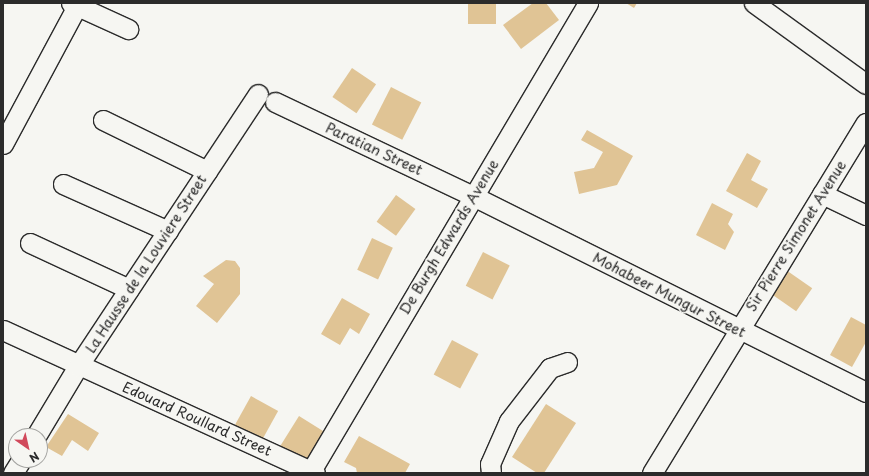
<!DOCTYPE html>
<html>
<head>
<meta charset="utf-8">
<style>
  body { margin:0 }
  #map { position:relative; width:869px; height:476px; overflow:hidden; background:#f6f6f2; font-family:"Playpen Sans",sans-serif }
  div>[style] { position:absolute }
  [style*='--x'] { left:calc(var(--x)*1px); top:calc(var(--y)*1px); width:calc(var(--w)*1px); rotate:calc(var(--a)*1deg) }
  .building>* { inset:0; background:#e0c495; transform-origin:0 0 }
  .roads { filter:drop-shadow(1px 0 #2b2b2b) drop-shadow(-1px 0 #2b2b2b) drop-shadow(0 1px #2b2b2b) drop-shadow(0 -1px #2b2b2b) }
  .minor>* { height:19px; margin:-9.5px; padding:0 9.5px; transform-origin:9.5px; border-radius:9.5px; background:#f6f6f2 }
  span { translate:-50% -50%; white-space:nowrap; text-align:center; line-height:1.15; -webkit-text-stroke:3.5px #f6f6f2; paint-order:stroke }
  .street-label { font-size:14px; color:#2b2b2b }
  .frame { position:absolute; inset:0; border:4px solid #2b2b2b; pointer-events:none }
  .north { position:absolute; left:8px; top:428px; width:40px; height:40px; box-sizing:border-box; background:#f6f6f2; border:1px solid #a5a5a2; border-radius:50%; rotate:146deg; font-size:11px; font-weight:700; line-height:16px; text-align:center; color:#2b2b2b }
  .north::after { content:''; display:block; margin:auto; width:14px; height:18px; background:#d1495b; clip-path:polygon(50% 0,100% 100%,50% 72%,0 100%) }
</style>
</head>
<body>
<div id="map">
  <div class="building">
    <div style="left:468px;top:3px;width:28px;height:21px"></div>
    <div style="clip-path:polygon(533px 3px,546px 3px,559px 20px,521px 49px,503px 25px)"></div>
    <div style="clip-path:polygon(626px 3px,637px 3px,634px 8px)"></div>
    <div style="left:352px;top:68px;width:29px;height:35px;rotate:34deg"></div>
    <div style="left:391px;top:87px;width:34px;height:42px;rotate:27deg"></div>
    <div style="clip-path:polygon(587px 130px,633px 156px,617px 185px,579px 194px,574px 172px,594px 168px,603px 152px,581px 140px)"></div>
    <div style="clip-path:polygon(747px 153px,761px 161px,751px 180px,768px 189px,757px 208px,726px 191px)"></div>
    <div style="left:396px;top:195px;width:24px;height:33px;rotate:36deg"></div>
    <div style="clip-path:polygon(712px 203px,733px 214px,728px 224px,734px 232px,725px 250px,696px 235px)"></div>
    <div style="left:372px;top:238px;width:23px;height:35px;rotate:25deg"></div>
    <div style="left:483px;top:252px;width:30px;height:38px;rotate:27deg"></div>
    <div style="clip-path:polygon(226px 260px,235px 261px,240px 268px,240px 294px,217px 323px,196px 306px,214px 284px,203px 276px)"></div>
    <div style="left:786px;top:270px;width:32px;height:28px;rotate:35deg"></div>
    <div style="clip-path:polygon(342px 298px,370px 314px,359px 334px,350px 328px,340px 345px,321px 334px)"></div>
    <div style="clip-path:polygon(851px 317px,866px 325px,866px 342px,852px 367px,830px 355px)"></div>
    <div style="left:452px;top:340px;width:30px;height:39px;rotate:28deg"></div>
    <div style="left:251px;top:396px;width:31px;height:38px;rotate:29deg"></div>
    <div style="clip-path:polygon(546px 404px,576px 423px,544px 473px,537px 473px,512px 457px)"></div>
    <div style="clip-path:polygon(68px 414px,99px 433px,88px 451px,72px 440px,62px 456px,46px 447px)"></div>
    <div style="left:299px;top:416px;width:34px;height:38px;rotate:32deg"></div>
    <div style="clip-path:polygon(359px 436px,410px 464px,405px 473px,357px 473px,356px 468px,344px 462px)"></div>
  </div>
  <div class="roads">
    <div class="minor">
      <div style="--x:71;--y:3;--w:63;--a:24.5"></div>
      <div style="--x:754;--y:3;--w:138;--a:35.9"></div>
      <div style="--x:275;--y:102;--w:219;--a:25.4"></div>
      <div style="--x:473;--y:196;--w:439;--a:26.5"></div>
      <div style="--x:103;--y:120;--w:116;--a:26.1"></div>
      <div style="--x:3;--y:144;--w:157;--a:-61.8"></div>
      <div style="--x:63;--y:184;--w:115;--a:24.1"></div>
      <div style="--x:822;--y:194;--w:49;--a:25.5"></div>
      <div style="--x:30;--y:243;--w:109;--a:24.9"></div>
      <div style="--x:3;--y:330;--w:343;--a:24.6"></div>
      <div style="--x:36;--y:436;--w:82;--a:-59"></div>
      <div style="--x:78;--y:366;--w:326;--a:-56.5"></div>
      <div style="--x:311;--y:471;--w:544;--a:-59.38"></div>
      <div style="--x:13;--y:473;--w:15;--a:-58"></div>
      <div style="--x:491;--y:473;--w:9;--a:-96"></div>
      <div style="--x:490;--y:464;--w:47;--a:-66.2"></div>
      <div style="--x:509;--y:421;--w:67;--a:-52.3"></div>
      <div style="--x:550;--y:368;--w:18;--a:-19"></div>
      <div style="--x:652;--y:473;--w:410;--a:-58.6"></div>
    </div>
  </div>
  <div class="street-label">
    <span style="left:374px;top:149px;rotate:25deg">Paratian Street</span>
    <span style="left:796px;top:236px;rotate:-58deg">Sir Pierre Simonet Avenue</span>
    <span style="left:449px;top:237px;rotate:-59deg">De Burgh Edwards Avenue</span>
    <span style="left:146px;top:264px;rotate:-57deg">La Hausse de la Louviere Street</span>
    <span style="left:669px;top:295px;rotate:27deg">Mohabeer Mungur Street</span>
    <span style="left:197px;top:419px;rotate:24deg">Edouard Roullard Street</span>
  </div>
  <div class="frame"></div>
  <div class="north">N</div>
</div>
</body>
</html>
